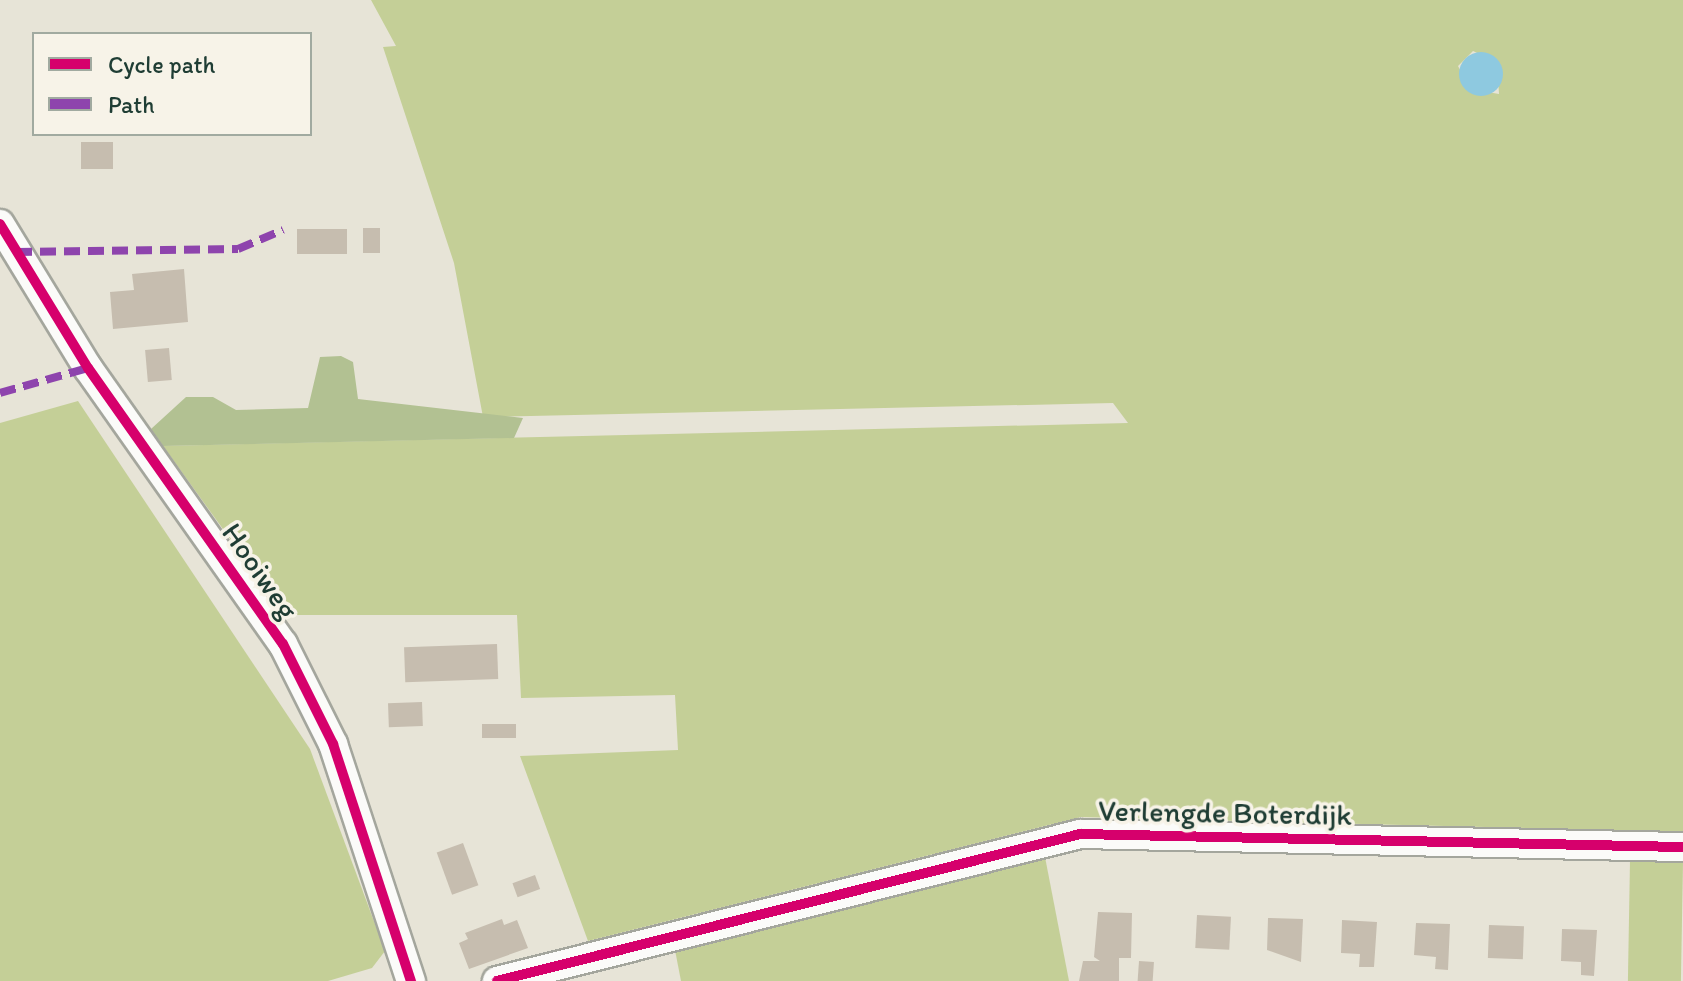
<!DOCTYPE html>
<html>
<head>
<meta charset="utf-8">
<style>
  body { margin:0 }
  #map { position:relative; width:1683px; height:981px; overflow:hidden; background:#e7e4d7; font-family:Itim,sans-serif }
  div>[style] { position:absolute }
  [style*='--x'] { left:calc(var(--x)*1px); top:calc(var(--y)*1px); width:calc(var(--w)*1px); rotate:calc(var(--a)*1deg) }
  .green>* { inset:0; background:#c4cf97; transform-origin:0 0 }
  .forest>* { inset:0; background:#b2c192 }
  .water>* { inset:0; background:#8ec9e0 }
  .round { border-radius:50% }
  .building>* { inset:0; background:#c6bdaf; transform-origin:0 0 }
  .roads { filter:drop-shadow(2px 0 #a4a69d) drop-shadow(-2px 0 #a4a69d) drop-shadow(0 2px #a4a69d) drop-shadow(0 -2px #a4a69d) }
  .minor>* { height:28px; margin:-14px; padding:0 14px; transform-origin:14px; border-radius:14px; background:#fbfbf9 }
  .quiet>* { height:8px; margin-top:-4px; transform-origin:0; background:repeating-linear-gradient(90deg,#8e44ad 0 16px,transparent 0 24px) }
  .cycleway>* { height:10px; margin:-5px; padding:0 5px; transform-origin:5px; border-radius:5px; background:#d6006c }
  span { translate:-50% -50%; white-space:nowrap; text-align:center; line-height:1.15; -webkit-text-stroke:7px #f7f3e8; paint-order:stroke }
  .street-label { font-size:30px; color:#1f3d34 }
  .legend { position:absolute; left:32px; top:32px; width:280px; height:104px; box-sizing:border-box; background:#f7f3e8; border:2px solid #a1aaa0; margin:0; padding:10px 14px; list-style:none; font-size:24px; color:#1f3d34 }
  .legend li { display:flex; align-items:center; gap:16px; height:40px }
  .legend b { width:40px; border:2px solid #a1aaa0 }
</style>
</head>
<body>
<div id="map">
  <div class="green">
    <div style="clip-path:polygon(evenodd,371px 0,1683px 0,1683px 832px,1081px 817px,588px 941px,520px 756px,678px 750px,675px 695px,521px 698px,517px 615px,285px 615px,163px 446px,1128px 423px,1113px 403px,483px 417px,454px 263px,383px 47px,396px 46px,371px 0,1473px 51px,1497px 62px,1499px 94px,1470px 89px,1458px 66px,1473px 51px)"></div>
    <div style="clip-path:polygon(78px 401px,310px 749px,385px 951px,372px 968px,328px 981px,0 981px,0 423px)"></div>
    <div style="clip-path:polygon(1045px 857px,1069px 981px,681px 981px,675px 950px)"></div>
    <div style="left:1630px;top:861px;width:53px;height:120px;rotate:1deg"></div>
  </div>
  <div class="forest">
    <div style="clip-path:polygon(341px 356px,353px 362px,358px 399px,523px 418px,514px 438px,163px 446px,151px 429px,186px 397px,213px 397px,236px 410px,308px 408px,320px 357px)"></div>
  </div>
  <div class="water">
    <div class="round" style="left:1459px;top:52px;width:44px;height:44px"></div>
  </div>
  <div class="building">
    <div style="left:113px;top:142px;width:27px;height:32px;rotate:90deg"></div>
    <div style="left:363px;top:228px;width:17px;height:25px"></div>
    <div style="left:297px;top:229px;width:50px;height:25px"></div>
    <div style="clip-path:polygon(184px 269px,188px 322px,113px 329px,110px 292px,134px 290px,132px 274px)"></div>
    <div style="left:169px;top:348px;width:32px;height:24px;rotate:85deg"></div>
    <div style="left:497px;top:644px;width:35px;height:93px;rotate:88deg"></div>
    <div style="left:422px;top:702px;width:24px;height:34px;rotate:88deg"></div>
    <div style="left:516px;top:724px;width:14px;height:34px;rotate:90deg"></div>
    <div style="left:463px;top:843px;width:45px;height:28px;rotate:70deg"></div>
    <div style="left:535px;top:875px;width:15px;height:24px;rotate:70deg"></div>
    <div style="clip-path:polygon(1098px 912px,1132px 913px,1131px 958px,1119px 958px,1119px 981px,1079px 981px,1083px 961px,1100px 961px,1094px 957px)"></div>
    <div style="left:1197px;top:915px;width:34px;height:33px;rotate:3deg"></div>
    <div style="clip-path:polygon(1268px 918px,1303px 919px,1301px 962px,1267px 950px)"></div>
    <div style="clip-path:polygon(502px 919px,504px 925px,517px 920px,528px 948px,469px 969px,459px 943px,468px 939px,465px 933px)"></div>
    <div style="clip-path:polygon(1342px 920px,1377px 922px,1374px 967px,1359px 967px,1360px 954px,1341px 953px)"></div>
    <div style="clip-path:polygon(1416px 923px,1450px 924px,1448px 970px,1435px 969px,1436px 957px,1414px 955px)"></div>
    <div style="left:1489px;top:925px;width:35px;height:33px;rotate:2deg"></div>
    <div style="clip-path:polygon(1562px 929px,1597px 930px,1594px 976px,1581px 975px,1581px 962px,1561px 961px)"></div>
    <div style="left:1139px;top:961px;width:15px;height:20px;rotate:4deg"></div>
  </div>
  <div class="roads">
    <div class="minor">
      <div style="--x:0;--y:224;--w:169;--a:58.6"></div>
      <div style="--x:88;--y:368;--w:338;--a:54.8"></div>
      <div style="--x:283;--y:644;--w:112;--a:63.4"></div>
      <div style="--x:333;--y:744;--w:250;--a:71.8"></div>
      <div style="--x:497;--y:981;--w:601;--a:-14.15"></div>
      <div style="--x:1080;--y:834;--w:603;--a:1.24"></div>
    </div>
  </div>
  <div class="quiet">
    <div style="--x:16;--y:252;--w:222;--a:-0.8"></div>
    <div style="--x:238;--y:249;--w:49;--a:-22.9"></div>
    <div style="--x:0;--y:393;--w:91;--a:-15.9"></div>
  </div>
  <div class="cycleway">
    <div style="--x:0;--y:224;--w:169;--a:58.6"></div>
    <div style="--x:88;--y:368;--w:338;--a:54.8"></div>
    <div style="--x:283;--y:644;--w:112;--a:63.4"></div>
    <div style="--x:333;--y:744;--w:250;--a:71.8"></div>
    <div style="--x:497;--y:981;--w:601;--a:-14.15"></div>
    <div style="--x:1080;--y:834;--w:603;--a:1.24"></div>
  </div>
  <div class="street-label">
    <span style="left:260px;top:571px;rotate:55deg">Hooiweg</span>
    <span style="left:1225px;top:813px;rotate:1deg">Verlengde Boterdijk</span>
  </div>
  <ul class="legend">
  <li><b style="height:10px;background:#d6006c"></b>Cycle path</li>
  <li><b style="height:10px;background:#8e44ad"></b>Path</li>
  </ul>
</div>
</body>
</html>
